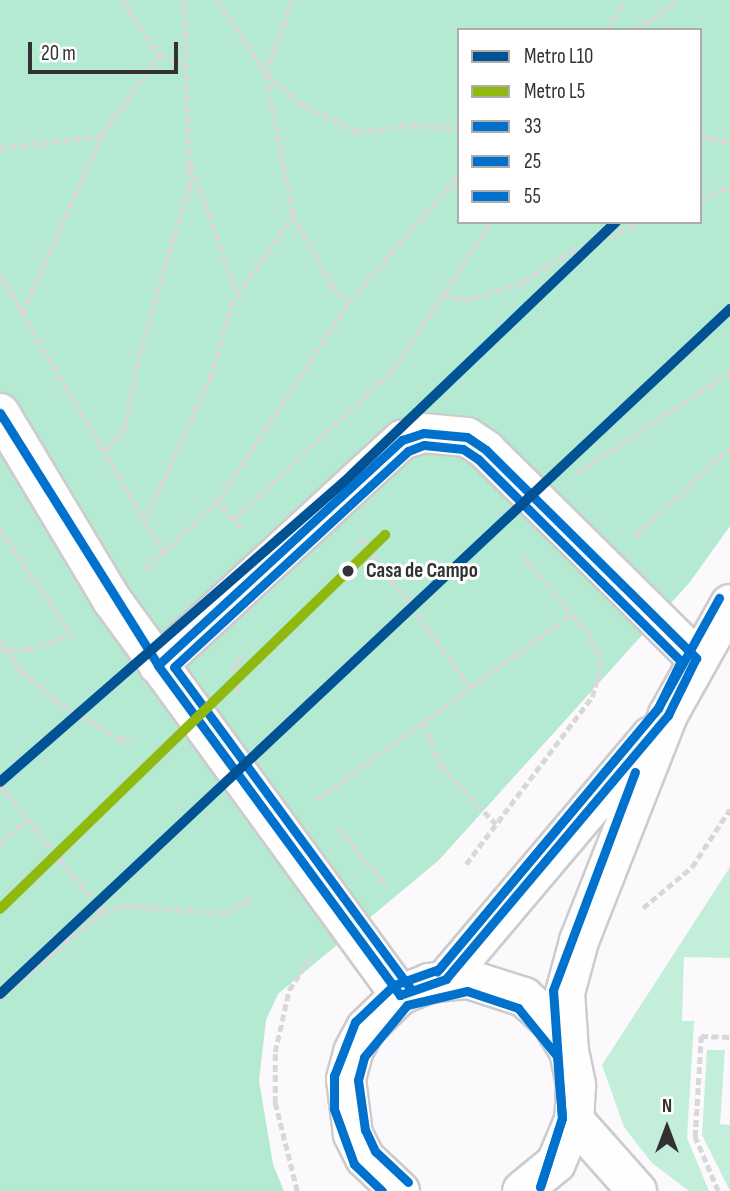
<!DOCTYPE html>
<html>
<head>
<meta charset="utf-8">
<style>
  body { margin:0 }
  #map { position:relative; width:730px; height:1191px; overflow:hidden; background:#fbf9fc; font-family:"Sofia Sans Condensed",sans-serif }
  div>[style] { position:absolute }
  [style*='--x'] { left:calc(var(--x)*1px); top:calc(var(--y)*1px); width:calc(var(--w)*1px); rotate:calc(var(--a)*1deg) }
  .green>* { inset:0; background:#c3eed9 }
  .forest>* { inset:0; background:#b4ead1 }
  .path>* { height:4.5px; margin-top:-2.25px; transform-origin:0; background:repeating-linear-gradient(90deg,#d9d8d9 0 7px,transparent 0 10.5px) }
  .roads { filter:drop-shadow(2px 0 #cccbcd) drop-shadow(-2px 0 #cccbcd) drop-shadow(0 2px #cccbcd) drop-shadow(0 -2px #cccbcd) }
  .minor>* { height:38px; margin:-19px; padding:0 19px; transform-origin:19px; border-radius:19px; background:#fefeff }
  .tertiary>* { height:38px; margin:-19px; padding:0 19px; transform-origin:19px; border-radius:19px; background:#fefeff }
  .bus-1>* { height:9px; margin:-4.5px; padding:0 4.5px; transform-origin:4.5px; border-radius:4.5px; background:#0072ce }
  .bus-2>* { height:9px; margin:-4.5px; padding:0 4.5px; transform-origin:4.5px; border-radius:4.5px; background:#0072ce }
  .bus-3>* { height:9px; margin:-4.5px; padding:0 4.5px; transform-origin:4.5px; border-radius:4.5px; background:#0072ce }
  .metro-1>* { height:10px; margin:-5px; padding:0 5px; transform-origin:5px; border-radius:5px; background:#015396 }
  .metro-2>* { height:10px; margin:-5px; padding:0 5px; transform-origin:5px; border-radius:5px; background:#91b80f }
  .dots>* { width:19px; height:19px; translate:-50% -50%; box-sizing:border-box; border:4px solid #fff; border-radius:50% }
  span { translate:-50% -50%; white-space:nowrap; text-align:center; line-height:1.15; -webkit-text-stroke:6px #fff; paint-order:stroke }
  .stop-label { font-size:21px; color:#323133; font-weight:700 }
  .left { translate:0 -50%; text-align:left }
  .legend { position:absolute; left:457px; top:28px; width:245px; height:196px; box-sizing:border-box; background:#fff; border:2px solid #adadad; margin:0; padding:9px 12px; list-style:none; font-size:21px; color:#323133 }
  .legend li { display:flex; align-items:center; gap:14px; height:35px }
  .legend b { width:35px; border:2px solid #adadad }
  .north { position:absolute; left:632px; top:1093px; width:70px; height:70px; -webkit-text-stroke:5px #fff; paint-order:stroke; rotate:0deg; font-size:19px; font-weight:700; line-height:28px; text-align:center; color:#323133 }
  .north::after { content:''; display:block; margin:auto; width:24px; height:32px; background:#323133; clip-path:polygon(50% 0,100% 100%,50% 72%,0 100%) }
  .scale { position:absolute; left:28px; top:42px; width:150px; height:32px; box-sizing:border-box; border:4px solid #323133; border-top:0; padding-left:9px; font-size:21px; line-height:24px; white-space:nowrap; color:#323133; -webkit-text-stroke:5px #fff; paint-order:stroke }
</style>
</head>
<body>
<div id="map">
  <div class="green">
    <div style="clip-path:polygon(730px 867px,730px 958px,684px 957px,682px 1021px,694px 1021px,687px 1138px,709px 1191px,689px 1191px,652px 1163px,624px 1127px,602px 1065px)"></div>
    <div style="clip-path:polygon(707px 1050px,725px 1050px,720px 1124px,730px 1125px,730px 1191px,702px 1135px)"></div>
  </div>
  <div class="forest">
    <div style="clip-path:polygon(evenodd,0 0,730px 0,730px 526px,690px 582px,439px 860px,278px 994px,266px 1020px,259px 1081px,273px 1164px,284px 1191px,0 1191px,0 0,459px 30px,700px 30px,700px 222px,459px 222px,459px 30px)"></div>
  </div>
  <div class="path">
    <div style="--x:122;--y:0;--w:66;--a:56.1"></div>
    <div style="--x:159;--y:55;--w:24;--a:17"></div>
    <div style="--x:217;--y:0;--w:88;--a:56.1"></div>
    <div style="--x:266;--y:73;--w:145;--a:79.2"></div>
    <div style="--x:293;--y:215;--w:80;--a:60.9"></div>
    <div style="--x:332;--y:285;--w:24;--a:45"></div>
    <div style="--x:293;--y:0;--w:78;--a:110.3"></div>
    <div style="--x:266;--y:73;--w:50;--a:41"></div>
    <div style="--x:304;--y:106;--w:60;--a:25.7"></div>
    <div style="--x:358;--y:132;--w:55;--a:-7.3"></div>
    <div style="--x:413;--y:125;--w:46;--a:5"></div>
    <div style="--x:607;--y:30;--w:34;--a:-60"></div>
    <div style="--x:635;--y:30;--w:53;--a:-34.3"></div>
    <div style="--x:700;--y:136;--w:31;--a:13"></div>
    <div style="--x:0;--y:148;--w:102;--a:-6.8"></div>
    <div style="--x:191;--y:165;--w:138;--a:70.1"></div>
    <div style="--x:700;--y:199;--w:33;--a:-23"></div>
    <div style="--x:0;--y:275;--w:321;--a:59.5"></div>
    <div style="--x:443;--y:294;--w:23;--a:18"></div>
    <div style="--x:465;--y:301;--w:62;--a:-17.9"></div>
    <div style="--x:524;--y:282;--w:44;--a:-34.8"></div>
    <div style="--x:560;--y:257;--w:89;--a:-23.1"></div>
    <div style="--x:22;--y:313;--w:194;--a:-65.9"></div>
    <div style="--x:101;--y:136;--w:100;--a:-54.4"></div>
    <div style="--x:106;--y:450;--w:28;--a:-49"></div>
    <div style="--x:124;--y:429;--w:76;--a:-78.7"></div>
    <div style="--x:139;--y:354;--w:175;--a:-73.4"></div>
    <div style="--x:189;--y:186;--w:186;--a:-91.5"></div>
    <div style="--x:576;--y:474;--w:185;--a:-33.5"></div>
    <div style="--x:147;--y:516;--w:152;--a:-65.5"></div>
    <div style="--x:210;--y:378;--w:76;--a:-74"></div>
    <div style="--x:231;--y:305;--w:109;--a:-55.4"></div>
    <div style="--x:233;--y:520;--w:219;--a:-43.2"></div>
    <div style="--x:393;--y:370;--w:178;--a:-56.5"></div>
    <div style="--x:241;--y:528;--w:35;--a:-133"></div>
    <div style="--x:217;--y:502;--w:240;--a:-56.6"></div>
    <div style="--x:349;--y:302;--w:168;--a:-49.1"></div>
    <div style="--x:0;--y:529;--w:128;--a:55.8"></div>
    <div style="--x:635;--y:536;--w:130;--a:-43.1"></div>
    <div style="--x:361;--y:538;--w:186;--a:53.7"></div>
    <div style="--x:145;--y:569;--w:98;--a:-42.9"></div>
    <div style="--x:0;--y:639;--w:38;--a:57"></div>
    <div style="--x:21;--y:671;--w:42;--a:40.2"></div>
    <div style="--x:53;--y:698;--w:80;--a:31.7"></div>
    <div style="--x:121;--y:740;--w:14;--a:0"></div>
    <div style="--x:0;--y:650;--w:28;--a:0"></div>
    <div style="--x:28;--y:650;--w:48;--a:-19.6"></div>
    <div style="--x:239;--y:693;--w:24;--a:-102"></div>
    <div style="--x:234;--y:670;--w:17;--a:-69"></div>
    <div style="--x:423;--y:722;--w:48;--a:67.8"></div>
    <div style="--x:441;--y:766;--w:80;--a:46.5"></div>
    <div style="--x:0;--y:785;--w:164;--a:51"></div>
    <div style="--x:316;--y:800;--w:316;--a:-36"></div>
    <div style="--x:339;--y:828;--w:76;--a:50.9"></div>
    <div style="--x:0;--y:844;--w:34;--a:-43"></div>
    <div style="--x:466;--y:864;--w:209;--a:-53"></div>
    <div style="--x:592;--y:697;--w:33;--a:-74"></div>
    <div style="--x:601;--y:665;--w:31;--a:-111"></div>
    <div style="--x:590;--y:636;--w:107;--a:-130.1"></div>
    <div style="--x:643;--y:908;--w:64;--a:-39.9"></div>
    <div style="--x:692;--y:867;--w:69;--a:-56.8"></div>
    <div style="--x:0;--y:998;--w:134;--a:-39.9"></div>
    <div style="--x:103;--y:912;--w:22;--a:-16"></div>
    <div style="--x:124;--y:906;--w:103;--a:3.9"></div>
    <div style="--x:227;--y:913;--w:28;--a:-30"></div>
    <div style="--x:297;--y:1191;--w:91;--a:-104"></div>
    <div style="--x:275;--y:1103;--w:51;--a:-90"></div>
    <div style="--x:275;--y:1052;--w:64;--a:-77.3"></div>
    <div style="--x:289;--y:990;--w:44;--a:-57"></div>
    <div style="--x:718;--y:1191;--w:59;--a:-113.1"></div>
    <div style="--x:695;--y:1137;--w:101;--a:-86.6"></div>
    <div style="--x:701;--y:1036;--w:29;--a:2"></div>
  </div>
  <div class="roads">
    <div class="minor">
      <div style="--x:0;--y:413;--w:218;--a:59.1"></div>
      <div style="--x:112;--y:600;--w:489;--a:53.9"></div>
      <div style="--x:158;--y:665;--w:332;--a:-42.7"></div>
      <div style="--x:402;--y:440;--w:22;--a:-18"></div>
      <div style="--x:423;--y:433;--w:44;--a:5.2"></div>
      <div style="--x:467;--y:437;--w:23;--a:34"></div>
      <div style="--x:486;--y:450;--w:296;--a:44.7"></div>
      <div style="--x:446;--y:979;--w:318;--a:-49.8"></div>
      <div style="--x:569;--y:1051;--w:58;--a:-93.9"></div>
      <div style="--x:565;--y:993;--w:54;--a:-74.9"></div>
      <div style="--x:579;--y:941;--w:243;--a:-68.5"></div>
      <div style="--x:668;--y:715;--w:127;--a:-60.8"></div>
    </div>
    <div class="tertiary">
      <div style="--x:574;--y:1120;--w:95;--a:48.4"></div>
      <div style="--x:400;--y:1191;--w:48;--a:-136.7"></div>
      <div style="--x:365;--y:1158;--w:27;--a:-117"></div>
      <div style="--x:353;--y:1134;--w:55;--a:-97.3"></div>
      <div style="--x:346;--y:1079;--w:28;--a:-75"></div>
      <div style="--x:353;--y:1052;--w:27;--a:-62"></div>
      <div style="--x:366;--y:1028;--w:47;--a:-44.1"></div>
      <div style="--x:400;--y:995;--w:31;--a:-22"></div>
      <div style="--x:429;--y:983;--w:39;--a:-6"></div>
      <div style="--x:468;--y:979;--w:59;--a:17.8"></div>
      <div style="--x:524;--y:997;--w:36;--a:42"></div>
      <div style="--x:551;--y:1021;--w:35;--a:59"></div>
      <div style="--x:569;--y:1051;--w:35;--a:78"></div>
      <div style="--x:576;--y:1085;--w:35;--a:93"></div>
      <div style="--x:574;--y:1120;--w:47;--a:112.7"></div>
      <div style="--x:556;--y:1163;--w:44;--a:140.5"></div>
    </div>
  </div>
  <div class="bus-1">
    <div style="--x:0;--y:413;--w:297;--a:57.9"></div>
    <div style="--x:423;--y:433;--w:44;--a:5.2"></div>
    <div style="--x:467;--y:437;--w:23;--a:34"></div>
    <div style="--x:486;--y:450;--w:296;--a:44.7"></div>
    <div style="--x:696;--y:658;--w:64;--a:116.2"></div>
    <div style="--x:668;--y:715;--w:345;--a:130.1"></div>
    <div style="--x:446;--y:979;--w:49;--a:160.8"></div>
    <div style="--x:400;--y:995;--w:409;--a:-126.3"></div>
    <div style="--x:158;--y:665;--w:332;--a:-42.7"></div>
    <div style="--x:402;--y:440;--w:22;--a:-18"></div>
  </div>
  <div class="bus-2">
    <div style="--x:410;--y:988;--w:398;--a:-126.3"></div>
    <div style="--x:174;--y:667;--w:318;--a:-42.7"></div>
    <div style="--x:408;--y:451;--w:17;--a:-21"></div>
    <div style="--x:424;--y:445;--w:39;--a:6"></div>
    <div style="--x:463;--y:449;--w:18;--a:34"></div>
    <div style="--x:478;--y:459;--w:286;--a:44.9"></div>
    <div style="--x:681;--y:661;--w:52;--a:116.1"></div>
    <div style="--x:658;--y:708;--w:344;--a:130"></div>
    <div style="--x:408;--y:1182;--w:45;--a:-136.8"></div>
    <div style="--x:375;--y:1151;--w:23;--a:-115"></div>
    <div style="--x:365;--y:1130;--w:50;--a:-98"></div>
    <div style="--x:358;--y:1080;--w:24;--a:-75"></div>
    <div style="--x:364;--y:1057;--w:67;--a:-50.4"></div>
    <div style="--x:407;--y:1005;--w:62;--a:-13.1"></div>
    <div style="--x:467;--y:991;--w:54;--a:18.4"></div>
    <div style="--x:518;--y:1008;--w:62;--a:50.9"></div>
    <div style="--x:557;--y:1056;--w:62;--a:85.4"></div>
    <div style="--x:562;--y:1118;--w:72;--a:107.7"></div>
  </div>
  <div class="bus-3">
    <div style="--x:540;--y:1187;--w:72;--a:-72.3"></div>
    <div style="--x:562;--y:1118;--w:128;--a:-94"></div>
    <div style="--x:553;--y:990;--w:233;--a:-69.4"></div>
    <div style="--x:382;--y:1191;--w:39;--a:-136"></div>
    <div style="--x:354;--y:1164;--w:59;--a:-110"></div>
    <div style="--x:334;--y:1109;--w:33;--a:-90"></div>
    <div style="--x:334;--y:1076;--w:58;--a:-68.7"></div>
    <div style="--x:355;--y:1022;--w:54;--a:-43.5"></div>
    <div style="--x:394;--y:985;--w:48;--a:-19.6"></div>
    <div style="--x:439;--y:969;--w:341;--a:-50"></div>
    <div style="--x:658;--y:708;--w:126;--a:-61"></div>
  </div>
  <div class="metro-1">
    <div style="--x:0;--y:782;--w:456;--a:-41.1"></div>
    <div style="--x:344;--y:482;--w:376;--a:-43.7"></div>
    <div style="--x:0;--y:994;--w:1001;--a:-43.18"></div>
  </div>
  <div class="metro-2">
    <div style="--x:0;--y:909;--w:537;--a:-44.17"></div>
  </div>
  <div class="dots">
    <div style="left:348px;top:571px;background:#323133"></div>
  </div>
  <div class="stop-label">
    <span class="left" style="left:366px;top:571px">Casa de Campo</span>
  </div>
  <ul class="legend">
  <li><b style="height:9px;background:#015396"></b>Metro L10</li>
  <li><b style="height:9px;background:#91b80f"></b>Metro L5</li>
  <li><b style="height:9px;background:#0072ce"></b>33</li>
  <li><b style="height:9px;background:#0072ce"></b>25</li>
  <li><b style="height:9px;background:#0072ce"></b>55</li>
  </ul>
  <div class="north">N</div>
  <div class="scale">20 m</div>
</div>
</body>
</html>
